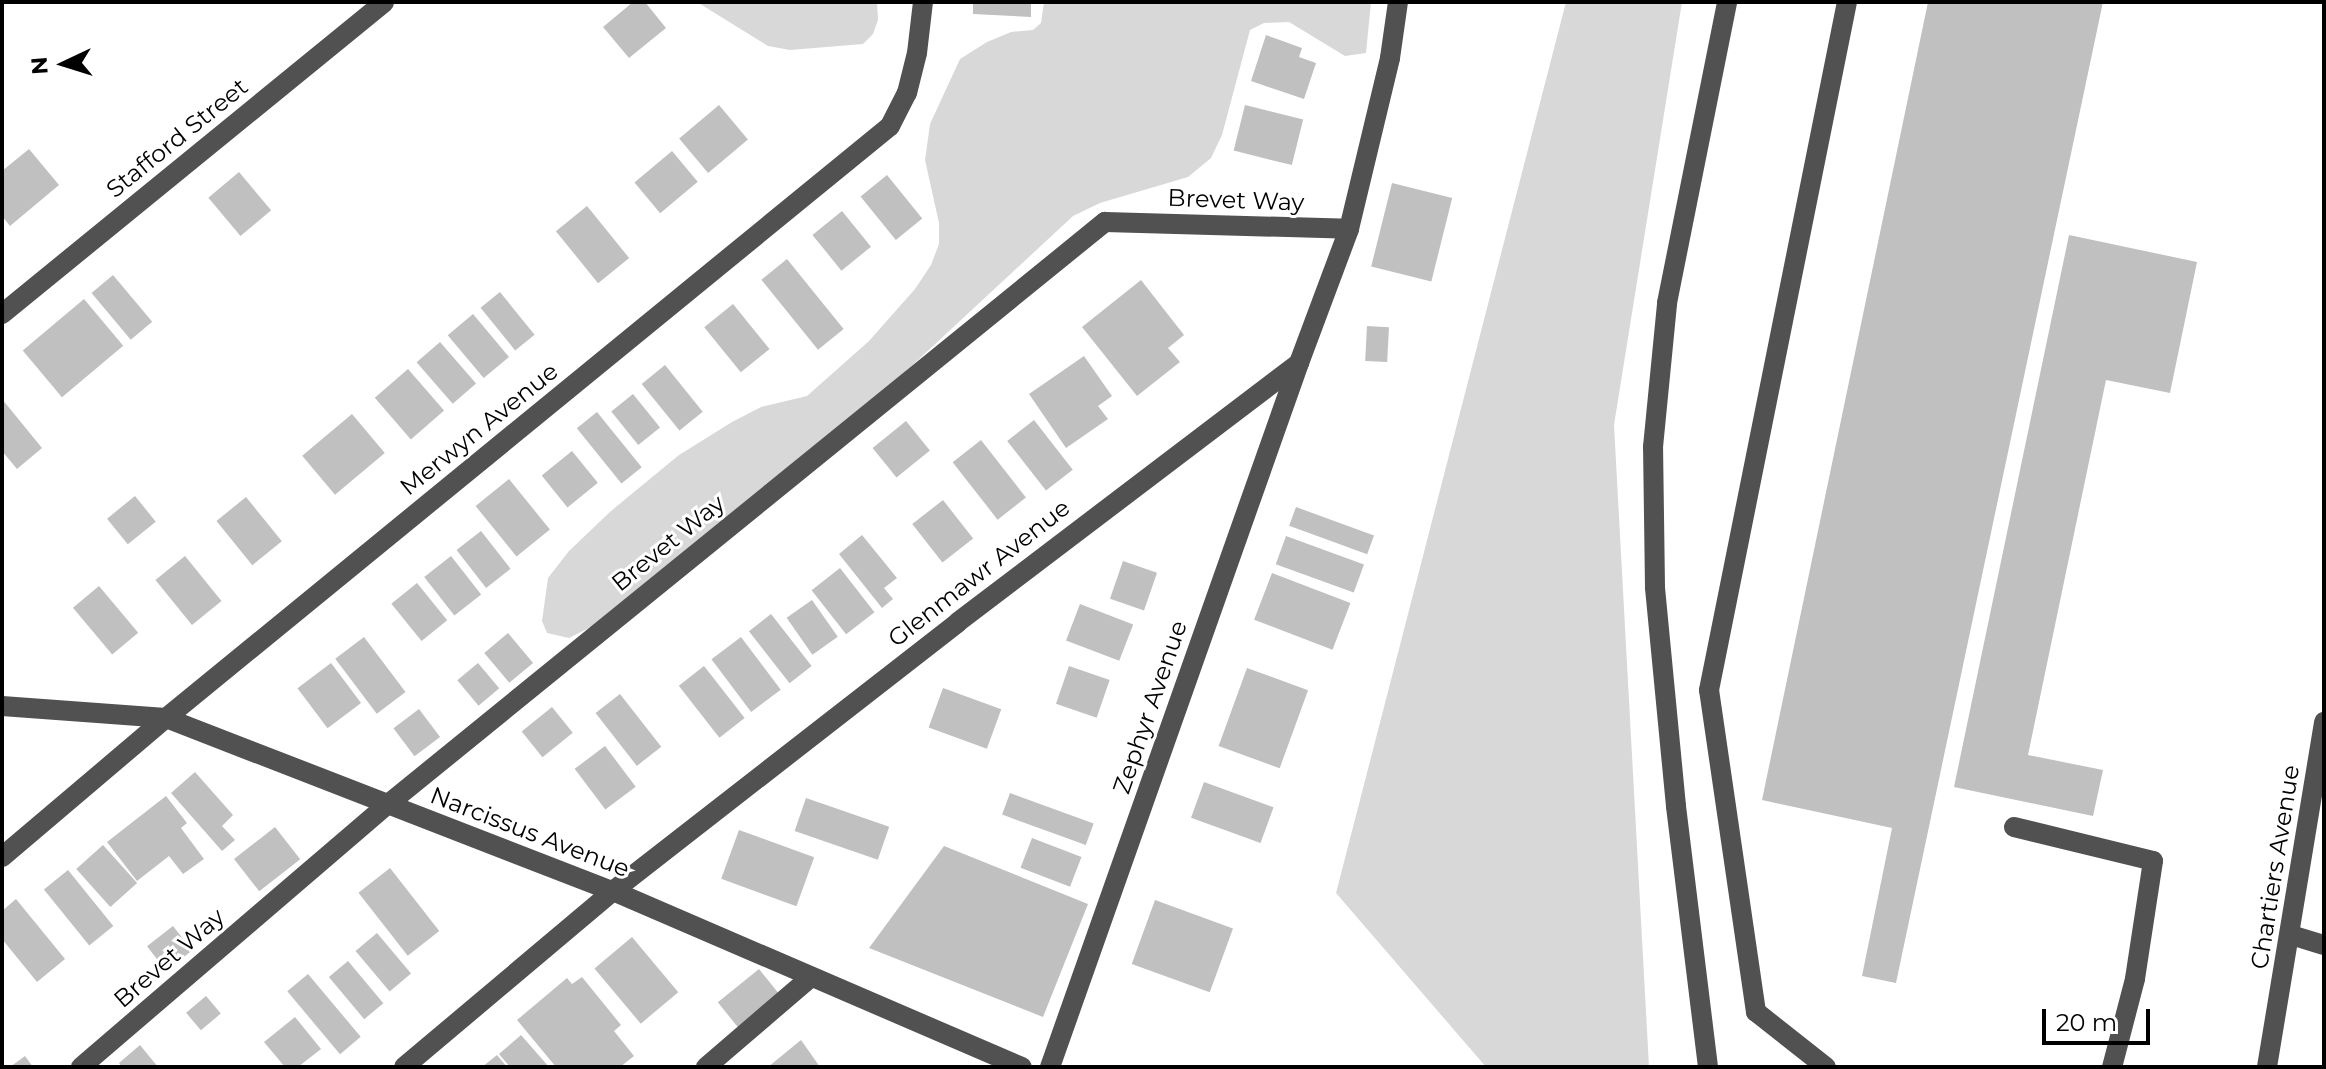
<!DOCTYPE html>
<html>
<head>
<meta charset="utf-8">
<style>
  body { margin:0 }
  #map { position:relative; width:2326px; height:1069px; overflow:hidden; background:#fff; font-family:Montserrat,sans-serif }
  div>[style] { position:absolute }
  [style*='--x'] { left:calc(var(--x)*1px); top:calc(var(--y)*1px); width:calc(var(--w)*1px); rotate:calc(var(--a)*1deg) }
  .green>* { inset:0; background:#d8d8d8 }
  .building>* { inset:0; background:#c0c0c0; transform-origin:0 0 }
  .minor>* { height:20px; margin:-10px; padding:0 10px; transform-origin:10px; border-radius:10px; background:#515151 }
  span { translate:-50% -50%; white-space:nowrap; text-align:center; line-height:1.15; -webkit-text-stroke:6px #fff; paint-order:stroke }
  .street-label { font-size:24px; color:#000 }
  .frame { position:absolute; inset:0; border:4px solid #000; pointer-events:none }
  .north { position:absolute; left:24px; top:24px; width:80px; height:80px; -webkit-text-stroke:6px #fff; paint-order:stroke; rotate:266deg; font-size:22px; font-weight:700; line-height:32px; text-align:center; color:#000 }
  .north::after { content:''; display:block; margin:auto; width:28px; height:36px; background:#000; clip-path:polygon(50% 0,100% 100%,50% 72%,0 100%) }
  .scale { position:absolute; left:2042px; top:1009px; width:108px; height:36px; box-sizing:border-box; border:4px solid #000; border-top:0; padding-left:10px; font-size:24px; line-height:28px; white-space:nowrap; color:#000; -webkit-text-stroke:6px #fff; paint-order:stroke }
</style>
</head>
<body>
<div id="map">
  <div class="green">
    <div style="clip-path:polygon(697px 2px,877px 2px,878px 20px,873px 34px,863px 44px,790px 50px,768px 46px)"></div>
    <div style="clip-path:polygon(1044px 2px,1371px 2px,1366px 53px,1345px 56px,1289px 22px,1264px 23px,1250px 30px,1222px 135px,1211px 158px,1188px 177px,1100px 203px,1073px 216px,862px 412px,591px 627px,569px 638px,547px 633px,542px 621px,548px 578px,569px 551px,611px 511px,679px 455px,732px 422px,761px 407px,807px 396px,869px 341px,915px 289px,931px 265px,939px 244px,939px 223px,925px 160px,930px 124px,960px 59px,987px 42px,1011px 32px,1033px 30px,1041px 23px)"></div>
    <div style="clip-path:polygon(1566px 2px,1682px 2px,1614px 425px,1649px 1067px,1486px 1067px,1336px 893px)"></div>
  </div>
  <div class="building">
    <div style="clip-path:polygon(633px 2px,645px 2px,666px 28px,629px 58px,603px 27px)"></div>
    <div style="clip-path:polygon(973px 2px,1031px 2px,1031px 17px,973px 14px)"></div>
    <div style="clip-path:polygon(1928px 2px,2103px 2px,1896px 983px,1862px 976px,1892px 828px,1762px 800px)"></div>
    <div style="clip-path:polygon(1266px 35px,1302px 48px,1299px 57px,1316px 63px,1304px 99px,1251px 81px)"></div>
    <div style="left:719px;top:105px;width:45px;height:52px;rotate:50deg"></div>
    <div style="left:1245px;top:105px;width:60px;height:47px;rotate:14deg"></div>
    <div style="clip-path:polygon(29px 149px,59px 185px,10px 226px,2px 216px,2px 171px)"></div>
    <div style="left:672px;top:151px;width:40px;height:49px;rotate:50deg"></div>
    <div style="left:239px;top:172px;width:50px;height:40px;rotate:50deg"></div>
    <div style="left:887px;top:175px;width:56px;height:34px;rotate:51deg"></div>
    <div style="left:1392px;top:183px;width:62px;height:86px;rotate:14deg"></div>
    <div style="left:587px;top:206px;width:67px;height:40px;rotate:51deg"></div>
    <div style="left:842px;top:211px;width:46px;height:38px;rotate:51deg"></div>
    <div style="clip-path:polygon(2069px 235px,2197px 262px,2170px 393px,2106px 380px,2028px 755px,2103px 770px,2093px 816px,1954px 787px)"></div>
    <div style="left:787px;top:259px;width:90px;height:33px;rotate:51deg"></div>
    <div style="left:113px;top:275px;width:61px;height:28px;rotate:50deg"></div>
    <div style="clip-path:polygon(1141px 280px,1184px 335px,1168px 348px,1180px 362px,1137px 396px,1082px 327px)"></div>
    <div style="left:500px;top:292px;width:55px;height:25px;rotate:51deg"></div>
    <div style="left:84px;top:299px;width:61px;height:80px;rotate:50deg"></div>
    <div style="left:733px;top:304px;width:58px;height:37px;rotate:51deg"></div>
    <div style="left:473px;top:314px;width:56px;height:33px;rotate:50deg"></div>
    <div style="left:1367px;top:326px;width:22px;height:35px;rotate:3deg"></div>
    <div style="left:440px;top:342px;width:55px;height:31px;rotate:49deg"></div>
    <div style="clip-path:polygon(1084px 356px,1112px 396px,1098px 406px,1108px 419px,1066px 448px,1029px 394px)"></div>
    <div style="left:665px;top:365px;width:60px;height:30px;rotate:51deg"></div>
    <div style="left:408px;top:369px;width:55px;height:44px;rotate:49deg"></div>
    <div style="left:633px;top:394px;width:43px;height:28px;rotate:51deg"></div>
    <div style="clip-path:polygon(2px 399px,42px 448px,17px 469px,2px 451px)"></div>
    <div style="left:597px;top:412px;width:71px;height:26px;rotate:51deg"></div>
    <div style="left:352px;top:414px;width:51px;height:65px;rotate:50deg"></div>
    <div style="left:1034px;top:420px;width:63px;height:34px;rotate:52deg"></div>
    <div style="left:906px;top:421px;width:38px;height:43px;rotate:51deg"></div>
    <div style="left:981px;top:440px;width:73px;height:36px;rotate:52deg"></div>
    <div style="left:572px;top:451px;width:41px;height:39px;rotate:51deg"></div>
    <div style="left:509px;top:479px;width:65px;height:43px;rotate:51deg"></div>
    <div style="left:135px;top:496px;width:33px;height:36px;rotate:51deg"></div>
    <div style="left:246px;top:497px;width:57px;height:38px;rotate:51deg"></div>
    <div style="left:943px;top:500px;width:49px;height:39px;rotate:52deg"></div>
    <div style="left:1296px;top:507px;width:83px;height:20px;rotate:20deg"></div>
    <div style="left:481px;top:531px;width:48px;height:31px;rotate:52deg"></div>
    <div style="clip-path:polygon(862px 535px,897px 578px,884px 588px,893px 599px,882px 608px,839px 554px)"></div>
    <div style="left:1286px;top:536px;width:83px;height:30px;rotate:20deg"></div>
    <div style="left:185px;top:556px;width:58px;height:38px;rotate:51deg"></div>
    <div style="left:451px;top:556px;width:49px;height:34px;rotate:52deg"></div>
    <div style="left:1123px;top:561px;width:36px;height:40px;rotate:19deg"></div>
    <div style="left:840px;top:568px;width:56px;height:36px;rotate:52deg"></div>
    <div style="left:1272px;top:573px;width:84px;height:50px;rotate:21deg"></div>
    <div style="left:417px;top:583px;width:48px;height:33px;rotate:51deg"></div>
    <div style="left:99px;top:586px;width:61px;height:34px;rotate:50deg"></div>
    <div style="left:812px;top:600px;width:45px;height:31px;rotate:55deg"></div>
    <div style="left:1080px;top:604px;width:57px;height:39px;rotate:21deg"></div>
    <div style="left:771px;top:614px;width:66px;height:28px;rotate:52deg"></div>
    <div style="left:508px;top:633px;width:39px;height:31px;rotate:50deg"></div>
    <div style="left:364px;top:637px;width:69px;height:36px;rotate:53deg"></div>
    <div style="left:741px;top:637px;width:66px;height:37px;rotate:53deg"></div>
    <div style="left:331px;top:663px;width:50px;height:42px;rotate:53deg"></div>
    <div style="left:478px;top:663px;width:33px;height:27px;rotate:50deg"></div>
    <div style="left:704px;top:666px;width:66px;height:32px;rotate:52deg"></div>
    <div style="left:1069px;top:666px;width:43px;height:40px;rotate:19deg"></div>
    <div style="left:1247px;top:668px;width:65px;height:83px;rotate:20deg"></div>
    <div style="left:943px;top:688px;width:62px;height:42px;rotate:20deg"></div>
    <div style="left:620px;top:694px;width:67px;height:31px;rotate:52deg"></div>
    <div style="left:552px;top:707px;width:33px;height:39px;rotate:51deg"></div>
    <div style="left:419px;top:709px;width:35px;height:32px;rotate:53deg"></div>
    <div style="left:605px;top:746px;width:51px;height:38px;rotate:53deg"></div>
    <div style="clip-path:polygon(195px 772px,233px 815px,222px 826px,235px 840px,222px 851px,171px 793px)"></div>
    <div style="left:1204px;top:782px;width:74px;height:38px;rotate:20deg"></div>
    <div style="left:1010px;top:793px;width:89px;height:23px;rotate:20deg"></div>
    <div style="clip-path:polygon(166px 796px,187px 823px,181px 828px,204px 859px,183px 874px,169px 856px,137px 881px,107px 842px)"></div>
    <div style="left:806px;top:798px;width:88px;height:35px;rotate:19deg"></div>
    <div style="left:275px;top:827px;width:41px;height:52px;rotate:52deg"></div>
    <div style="left:739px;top:830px;width:80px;height:52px;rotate:20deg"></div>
    <div style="left:1032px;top:838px;width:53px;height:32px;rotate:21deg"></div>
    <div style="left:103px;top:845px;width:51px;height:36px;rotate:48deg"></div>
    <div style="clip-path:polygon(944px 846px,1088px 904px,1043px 1017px,869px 948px)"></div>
    <div style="left:390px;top:868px;width:80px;height:40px;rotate:52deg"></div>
    <div style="left:68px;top:870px;width:72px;height:31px;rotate:51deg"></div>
    <div style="clip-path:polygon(16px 899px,65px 959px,37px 982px,2px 939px,2px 911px)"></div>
    <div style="left:1155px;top:900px;width:83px;height:68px;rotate:20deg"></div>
    <div style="left:173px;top:926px;width:31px;height:33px;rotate:52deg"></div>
    <div style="left:377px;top:933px;width:53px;height:28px;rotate:50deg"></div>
    <div style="left:632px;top:937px;width:72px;height:49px;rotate:50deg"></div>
    <div style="left:348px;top:961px;width:55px;height:25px;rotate:50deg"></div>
    <div style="left:759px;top:969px;width:33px;height:53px;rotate:51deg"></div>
    <div style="left:308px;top:974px;width:82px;height:27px;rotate:50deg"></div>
    <div style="clip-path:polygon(582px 977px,621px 1025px,614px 1031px,634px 1056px,620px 1067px,556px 1067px,517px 1020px,567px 978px,572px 984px)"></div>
    <div style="left:206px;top:996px;width:23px;height:26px;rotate:50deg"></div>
    <div style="clip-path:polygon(295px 1017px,321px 1049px,298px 1067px,285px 1067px,264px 1042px)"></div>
    <div style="clip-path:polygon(521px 1035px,549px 1067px,510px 1067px,499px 1054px)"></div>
    <div style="clip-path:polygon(801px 1040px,820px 1067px,768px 1067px)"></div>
    <div style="clip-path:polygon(140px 1045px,158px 1067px,122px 1067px,119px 1063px)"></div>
    <div style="clip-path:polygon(497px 1055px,507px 1067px,482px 1067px)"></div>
    <div style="clip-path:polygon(25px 1056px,33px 1067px,10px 1067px)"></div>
  </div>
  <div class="minor">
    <div style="--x:2;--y:314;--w:493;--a:-39.2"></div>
    <div style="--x:2;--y:706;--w:164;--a:4.2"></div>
    <div style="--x:166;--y:718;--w:479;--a:21.2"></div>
    <div style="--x:613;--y:891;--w:445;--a:23.3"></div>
    <div style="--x:2014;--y:827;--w:143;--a:13.7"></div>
    <div style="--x:2153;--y:861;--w:119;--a:98.7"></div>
    <div style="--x:2135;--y:979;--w:91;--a:104.6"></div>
    <div style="--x:2;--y:857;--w:215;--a:-40.3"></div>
    <div style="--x:166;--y:718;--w:935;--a:-39.27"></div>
    <div style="--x:890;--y:126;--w:37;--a:-63"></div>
    <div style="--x:907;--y:93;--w:41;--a:-76"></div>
    <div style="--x:917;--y:53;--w:51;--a:-83.3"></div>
    <div style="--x:2291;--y:935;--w:34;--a:17"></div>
    <div style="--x:81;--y:1067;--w:403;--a:-40.6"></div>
    <div style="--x:387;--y:805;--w:925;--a:-39.08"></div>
    <div style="--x:1105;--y:222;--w:244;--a:1.6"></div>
    <div style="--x:404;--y:1067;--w:273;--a:-40.1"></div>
    <div style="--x:613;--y:891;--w:437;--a:-37.9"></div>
    <div style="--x:958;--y:622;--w:428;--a:-37.2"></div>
    <div style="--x:1299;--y:363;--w:143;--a:-69.5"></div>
    <div style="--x:1349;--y:229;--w:176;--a:-76.5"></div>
    <div style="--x:1390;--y:58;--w:57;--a:-81.9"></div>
    <div style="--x:706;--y:1067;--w:137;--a:-40.6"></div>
    <div style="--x:1050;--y:1067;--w:747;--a:-70.52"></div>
    <div style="--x:1708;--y:1067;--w:263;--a:-97"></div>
    <div style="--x:1676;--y:806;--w:220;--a:-95.5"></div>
    <div style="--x:1655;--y:587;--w:140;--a:-90.8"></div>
    <div style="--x:1653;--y:447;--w:145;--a:-84.4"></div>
    <div style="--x:1667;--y:303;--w:307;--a:-78.7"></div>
    <div style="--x:1826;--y:1067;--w:89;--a:-141.8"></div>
    <div style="--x:1756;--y:1012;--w:325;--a:-98.3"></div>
    <div style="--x:1709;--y:690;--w:702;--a:-78.66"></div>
    <div style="--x:2267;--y:1067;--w:350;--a:-80.6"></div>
  </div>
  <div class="street-label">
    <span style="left:177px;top:138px;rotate:-39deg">Stafford Street</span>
    <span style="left:1236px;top:200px;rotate:2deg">Brevet Way</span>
    <span style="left:479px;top:429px;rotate:-39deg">Merwyn Avenue</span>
    <span style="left:668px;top:543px;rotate:-39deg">Brevet Way</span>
    <span style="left:979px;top:573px;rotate:-38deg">Glenmawr Avenue</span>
    <span style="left:1150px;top:707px;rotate:-71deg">Zephyr Avenue</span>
    <span style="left:530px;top:832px;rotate:21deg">Narcissus Avenue</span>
    <span style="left:2275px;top:867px;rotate:-81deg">Chartiers Avenue</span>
    <span style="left:169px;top:958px;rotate:-41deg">Brevet Way</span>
  </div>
  <div class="frame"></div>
  <div class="north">N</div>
  <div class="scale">20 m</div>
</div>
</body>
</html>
